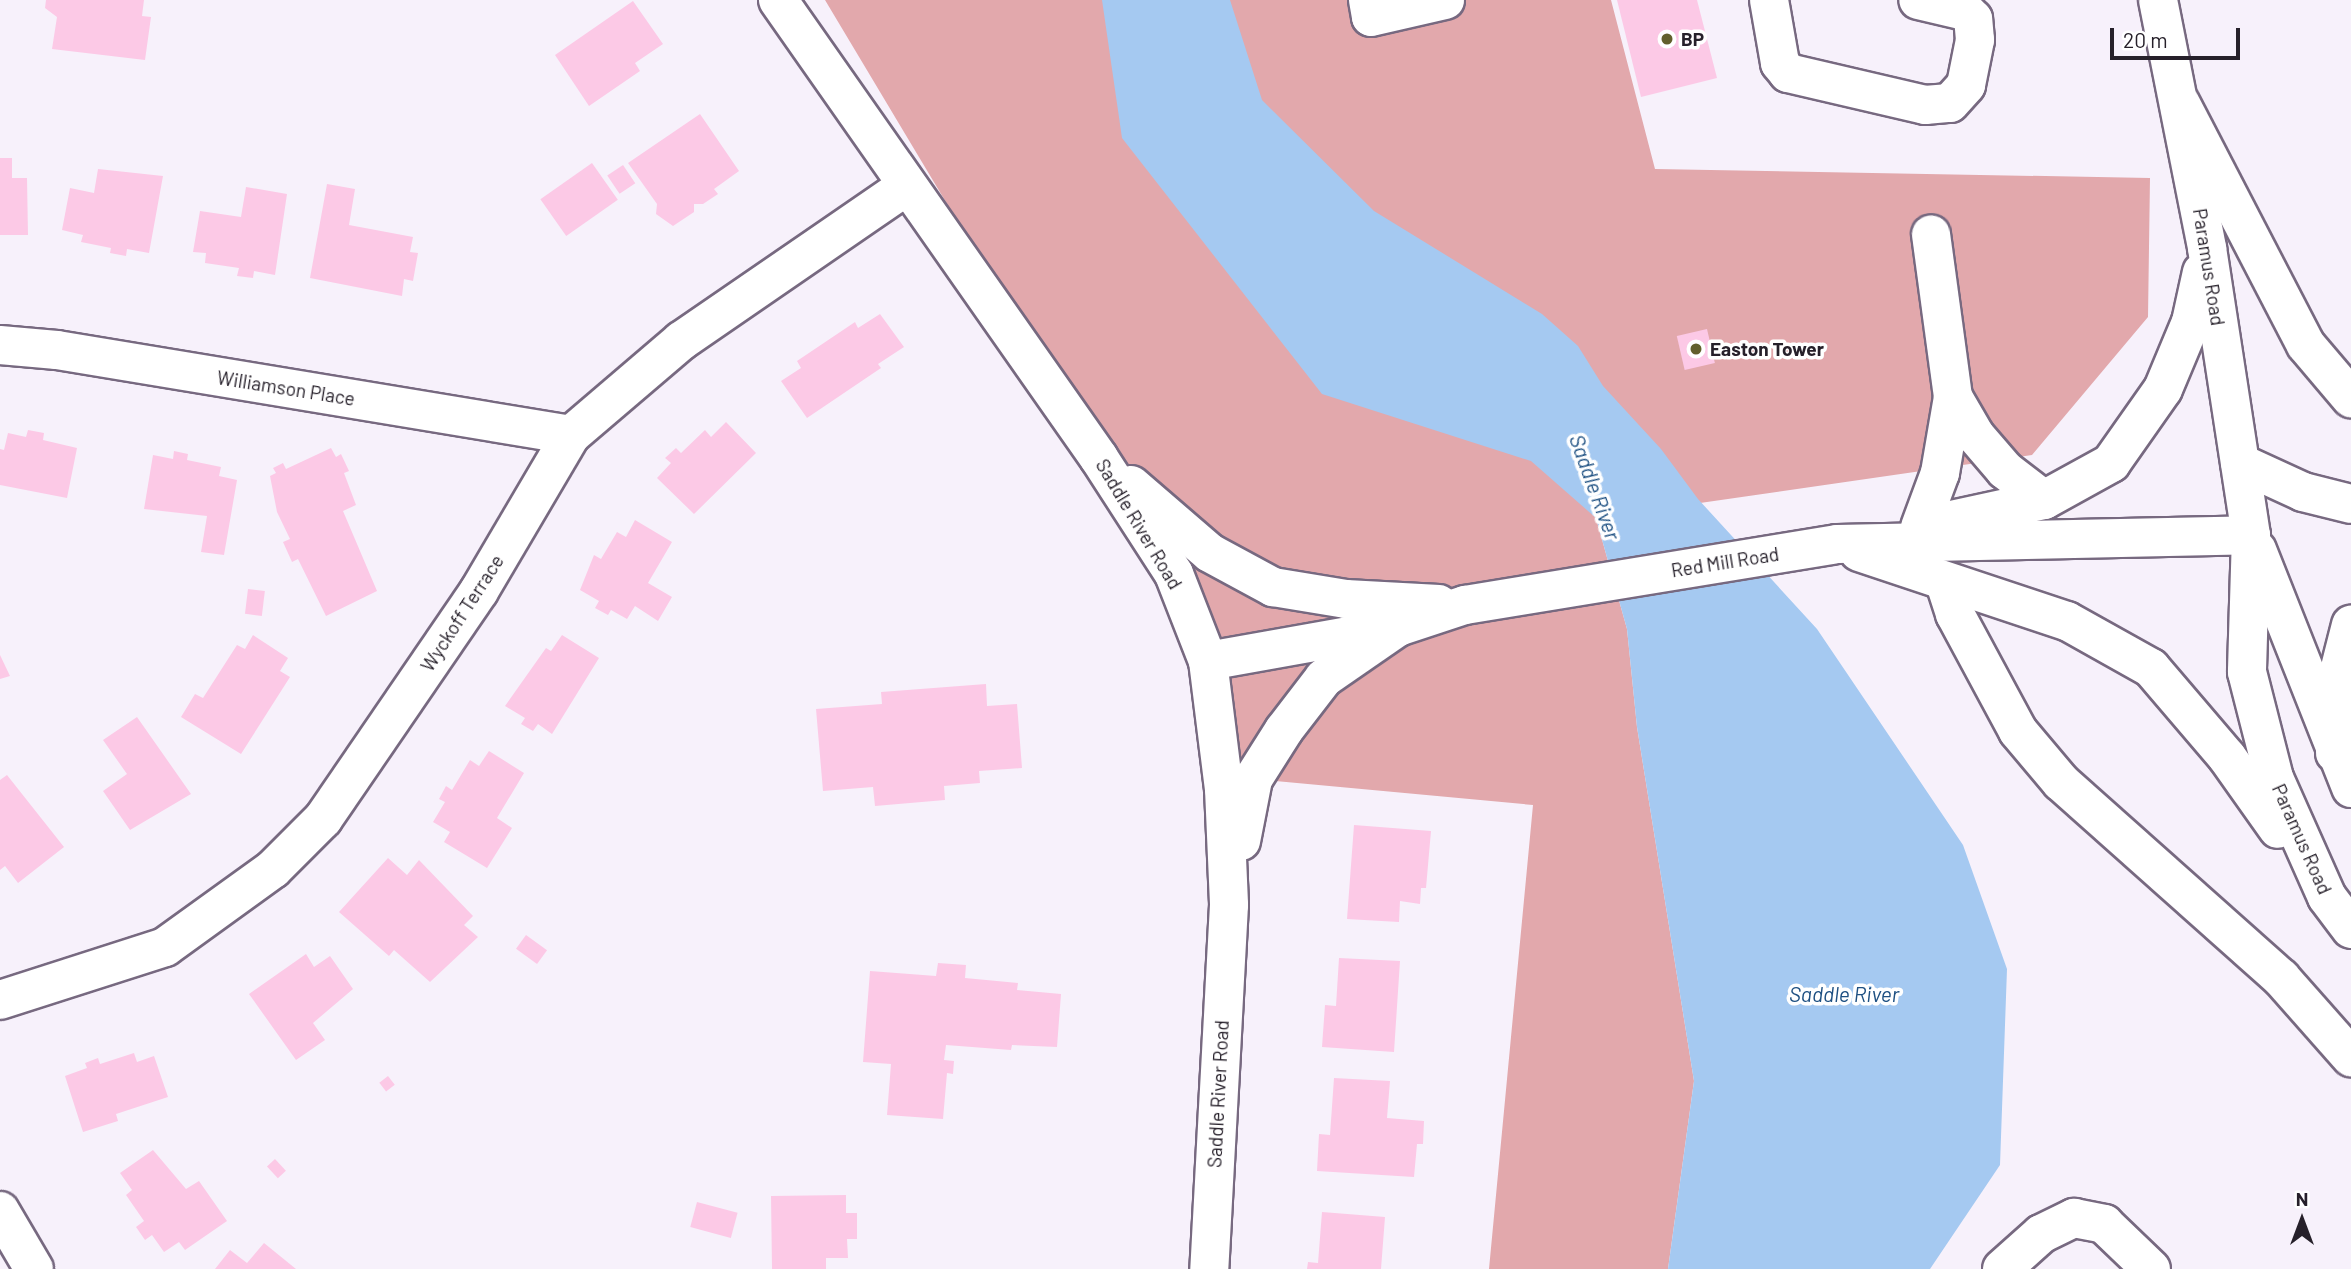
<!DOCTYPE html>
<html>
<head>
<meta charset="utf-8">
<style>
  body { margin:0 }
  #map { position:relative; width:2351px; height:1269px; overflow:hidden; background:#f7f1fb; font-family:Barlow,sans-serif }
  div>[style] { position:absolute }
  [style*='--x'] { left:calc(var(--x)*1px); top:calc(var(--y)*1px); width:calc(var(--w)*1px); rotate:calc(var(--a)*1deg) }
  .forest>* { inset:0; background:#e2a8ac }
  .water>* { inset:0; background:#a5c9f1 }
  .building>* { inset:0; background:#fcc9e6; transform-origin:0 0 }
  .roads { filter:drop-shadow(2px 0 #776980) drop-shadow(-2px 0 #776980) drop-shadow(0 2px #776980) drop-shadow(0 -2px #776980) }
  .minor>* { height:38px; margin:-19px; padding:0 19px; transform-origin:19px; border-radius:19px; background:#fff }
  .major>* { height:38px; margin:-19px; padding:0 19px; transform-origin:19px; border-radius:19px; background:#fff }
  .highway>* { height:38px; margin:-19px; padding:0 19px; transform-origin:19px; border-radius:19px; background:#fff }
  .dots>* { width:19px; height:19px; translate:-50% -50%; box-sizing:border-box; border:4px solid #fff; border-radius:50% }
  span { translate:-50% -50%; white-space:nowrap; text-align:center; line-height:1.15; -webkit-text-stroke:7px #fff; paint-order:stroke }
  .poi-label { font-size:19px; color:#26202a; font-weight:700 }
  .left { translate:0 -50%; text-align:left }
  .street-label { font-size:19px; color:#26202a }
  .water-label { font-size:21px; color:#1e5082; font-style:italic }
  .north { position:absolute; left:2267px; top:1185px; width:70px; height:70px; -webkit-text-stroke:5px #fff; paint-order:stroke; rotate:0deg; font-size:19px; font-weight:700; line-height:28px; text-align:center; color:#26202a }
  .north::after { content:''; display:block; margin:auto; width:24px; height:32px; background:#26202a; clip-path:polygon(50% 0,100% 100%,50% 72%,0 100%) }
  .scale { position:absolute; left:2110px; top:28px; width:130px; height:32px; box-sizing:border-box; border:4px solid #26202a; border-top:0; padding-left:9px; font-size:21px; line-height:24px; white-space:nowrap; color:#26202a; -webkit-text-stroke:5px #fff; paint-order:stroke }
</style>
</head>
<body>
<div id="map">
  <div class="forest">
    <div style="clip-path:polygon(825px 0,1611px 0,1655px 169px,2150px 178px,2148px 317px,2032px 455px,1596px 518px,1627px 629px,1637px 727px,1694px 1081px,1668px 1269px,1489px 1269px,1533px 805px,1253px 779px,1229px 905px,1208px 661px,1099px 458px)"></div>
  </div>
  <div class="water">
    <div style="clip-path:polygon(1102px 0,1230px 0,1262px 100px,1374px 211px,1542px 314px,1578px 346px,1603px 386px,1661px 449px,1698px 499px,1817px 629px,1963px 845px,2007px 969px,2000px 1165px,1930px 1269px,1668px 1269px,1694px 1081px,1637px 727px,1627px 629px,1596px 518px,1531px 461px,1322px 394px,1122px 138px)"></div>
  </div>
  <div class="building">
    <div style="clip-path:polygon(46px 0,144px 0,142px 16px,151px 17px,145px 60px,52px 49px,57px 17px,45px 8px)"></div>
    <div style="clip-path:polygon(1617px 0,1697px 0,1717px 78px,1641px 97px)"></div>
    <div style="clip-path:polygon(633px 1px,663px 44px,635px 63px,640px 71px,589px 106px,555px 55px)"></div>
    <div style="clip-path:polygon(700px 114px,739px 171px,714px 189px,718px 194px,703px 204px,694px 204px,694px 212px,673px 226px,656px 214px,657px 204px,628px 163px)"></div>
    <div style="clip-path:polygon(0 158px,12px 158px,12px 178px,27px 178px,28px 235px,0 235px)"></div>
    <div style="left:592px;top:163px;width:45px;height:63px;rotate:55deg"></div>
    <div style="left:623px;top:165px;width:22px;height:19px;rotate:56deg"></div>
    <div style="clip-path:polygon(98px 169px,163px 176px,149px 253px,127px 249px,126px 256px,110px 253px,111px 248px,81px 242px,83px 235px,62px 230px,70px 188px,94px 193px)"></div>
    <div style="clip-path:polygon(327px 184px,355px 189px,349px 225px,413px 237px,410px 252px,418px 253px,413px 281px,404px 279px,402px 296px,310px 278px)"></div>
    <div style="clip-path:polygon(246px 187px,287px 194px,275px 275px,254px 271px,253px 278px,237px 276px,239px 268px,205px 263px,206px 253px,193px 252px,200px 211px,241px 217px)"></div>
    <div style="clip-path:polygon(880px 314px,904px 347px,878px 364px,881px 368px,807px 418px,781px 381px,801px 368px,797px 361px,855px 322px,858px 328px)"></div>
    <div style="left:1707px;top:329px;width:35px;height:31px;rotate:77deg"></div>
    <div style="clip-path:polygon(726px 422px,756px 453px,694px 514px,657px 478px,671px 463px,665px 458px,676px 448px,681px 453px,705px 430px,711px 437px)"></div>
    <div style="clip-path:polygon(28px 430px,44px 433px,43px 440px,77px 448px,67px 498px,0 485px,0 449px,4px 450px,8px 433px,26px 437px)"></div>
    <div style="clip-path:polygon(331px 448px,336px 457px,341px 454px,349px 471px,344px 473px,356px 505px,343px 511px,377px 591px,326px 616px,298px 559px,292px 562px,283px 542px,290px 539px,277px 512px,270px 476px,276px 473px,273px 468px,283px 463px,286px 469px)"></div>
    <div style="clip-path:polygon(174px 451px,188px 454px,187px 460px,221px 467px,219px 476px,237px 480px,224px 555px,201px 552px,207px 516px,144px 509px,153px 455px,173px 459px)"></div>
    <div style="clip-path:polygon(635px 520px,672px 542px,648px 583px,672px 597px,658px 621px,635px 606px,627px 619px,611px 610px,608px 615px,595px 608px,599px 601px,580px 590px,594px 555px,601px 559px,617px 532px,626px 537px)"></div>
    <div style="left:248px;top:589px;width:17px;height:25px;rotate:7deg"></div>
    <div style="clip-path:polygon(253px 635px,288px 658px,280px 671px,290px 677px,241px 754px,181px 717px,195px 694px,203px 698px,237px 645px,245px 649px)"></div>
    <div style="clip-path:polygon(562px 635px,599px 658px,552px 734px,538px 724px,533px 731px,521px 724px,525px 718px,505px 706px,546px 648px,551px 651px)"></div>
    <div style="clip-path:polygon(0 655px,10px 676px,0 679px)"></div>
    <div style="clip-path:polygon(986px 684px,987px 706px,1017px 704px,1022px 768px,979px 771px,980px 783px,944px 786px,945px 800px,875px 806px,873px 787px,823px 791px,816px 709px,882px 704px,881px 692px)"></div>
    <div style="clip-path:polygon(137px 717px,191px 794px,130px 830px,103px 791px,127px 774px,103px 740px)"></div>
    <div style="clip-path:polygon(489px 751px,524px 773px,497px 818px,512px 828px,487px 868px,444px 842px,450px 832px,433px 822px,445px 802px,439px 799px,446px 786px,452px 790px,470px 760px,479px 766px)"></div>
    <div style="clip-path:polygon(7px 775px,64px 847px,18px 883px,5px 866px,0 870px,0 780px)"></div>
    <div style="clip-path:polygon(1354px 825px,1431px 831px,1426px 888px,1421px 888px,1420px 904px,1400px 901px,1399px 922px,1347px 919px)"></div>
    <div style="clip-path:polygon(388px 858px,407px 875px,419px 860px,473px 916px,464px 925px,478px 937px,430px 982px,394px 950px,389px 956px,339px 912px)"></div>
    <div style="left:526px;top:935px;width:26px;height:17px;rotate:36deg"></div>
    <div style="clip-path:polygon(306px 954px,314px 967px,330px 956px,353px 989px,313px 1023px,325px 1040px,296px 1060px,249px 994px)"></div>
    <div style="clip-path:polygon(1339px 958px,1400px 961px,1394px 1052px,1322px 1047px,1325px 1005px,1336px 1006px)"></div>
    <div style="clip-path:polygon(938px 963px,966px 965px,965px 978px,1018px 983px,1017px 990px,1061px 994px,1057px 1047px,1012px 1045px,1011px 1050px,946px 1045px,944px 1060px,954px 1061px,953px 1074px,947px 1073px,943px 1119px,887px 1115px,891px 1064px,863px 1062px,870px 971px,936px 976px)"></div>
    <div style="clip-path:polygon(134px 1053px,137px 1062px,154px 1056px,168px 1097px,116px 1114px,118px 1121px,83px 1132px,65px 1076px,87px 1068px,85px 1063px,98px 1058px,100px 1064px)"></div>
    <div style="left:388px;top:1076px;width:11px;height:11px;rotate:52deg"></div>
    <div style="clip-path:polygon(1334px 1078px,1390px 1081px,1387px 1118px,1424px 1121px,1423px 1144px,1417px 1144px,1414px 1177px,1317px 1171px,1319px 1134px,1330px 1135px)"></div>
    <div style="clip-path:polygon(153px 1150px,186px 1189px,199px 1181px,227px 1221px,185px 1250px,179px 1242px,164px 1252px,152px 1235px,145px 1240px,136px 1227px,144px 1221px,126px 1195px,132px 1190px,120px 1173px)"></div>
    <div style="left:275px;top:1159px;width:16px;height:11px;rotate:47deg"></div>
    <div style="clip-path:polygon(846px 1195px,846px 1213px,857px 1213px,857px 1239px,847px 1239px,848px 1258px,826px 1258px,826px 1269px,772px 1269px,771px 1196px)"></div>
    <div style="left:697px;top:1202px;width:42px;height:26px;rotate:15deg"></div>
    <div style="clip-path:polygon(1322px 1212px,1385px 1217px,1381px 1269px,1307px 1269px,1308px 1262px,1318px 1263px)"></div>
    <div style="clip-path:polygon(264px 1243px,296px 1269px,215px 1269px,230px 1250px,247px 1263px)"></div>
  </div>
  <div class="roads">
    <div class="minor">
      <div style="--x:1368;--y:0;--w:17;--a:80"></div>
      <div style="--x:1371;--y:17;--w:76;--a:-12.9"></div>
      <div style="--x:1769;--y:0;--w:64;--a:80.1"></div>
      <div style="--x:1780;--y:63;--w:13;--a:51"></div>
      <div style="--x:1788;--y:73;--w:141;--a:13.1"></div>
      <div style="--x:1925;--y:105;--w:25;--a:-5"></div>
      <div style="--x:1950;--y:103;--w:24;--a:-48"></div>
      <div style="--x:1966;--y:85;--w:46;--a:-78.7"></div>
      <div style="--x:1975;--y:40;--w:21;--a:-95"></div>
      <div style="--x:1973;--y:19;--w:11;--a:-135"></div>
      <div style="--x:1965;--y:11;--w:48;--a:-166.8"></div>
      <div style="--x:0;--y:345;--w:57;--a:5"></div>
      <div style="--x:57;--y:350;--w:521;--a:9.39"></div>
      <div style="--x:1953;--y:397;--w:44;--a:59.9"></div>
      <div style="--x:1975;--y:435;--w:46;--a:49.4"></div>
      <div style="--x:2005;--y:470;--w:49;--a:37.6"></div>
      <div style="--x:2240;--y:463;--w:69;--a:24.7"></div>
      <div style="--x:2303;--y:492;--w:49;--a:14"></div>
      <div style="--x:1920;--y:527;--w:58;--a:-69.7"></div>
      <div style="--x:1940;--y:473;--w:77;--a:-80.3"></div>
      <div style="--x:1953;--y:397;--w:164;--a:-97.7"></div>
      <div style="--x:1945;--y:583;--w:33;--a:72"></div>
      <div style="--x:1955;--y:614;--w:133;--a:61.7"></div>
      <div style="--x:2018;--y:731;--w:67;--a:49.9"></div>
      <div style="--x:2061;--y:782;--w:295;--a:41.7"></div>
      <div style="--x:2281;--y:978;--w:106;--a:48.5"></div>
      <div style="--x:1208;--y:661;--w:129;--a:82.9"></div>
      <div style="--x:1224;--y:789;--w:116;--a:87.5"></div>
      <div style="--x:1229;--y:905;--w:365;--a:93.1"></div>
      <div style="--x:2335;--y:753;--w:81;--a:-87.2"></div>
      <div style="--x:2339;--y:672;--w:49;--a:-75.7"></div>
      <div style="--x:1241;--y:841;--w:63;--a:-79"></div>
      <div style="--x:1253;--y:779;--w:58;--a:-57.7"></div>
      <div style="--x:1284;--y:730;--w:66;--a:-52.4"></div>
      <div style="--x:1324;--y:678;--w:90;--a:-34.6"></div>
      <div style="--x:0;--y:1000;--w:173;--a:-17.8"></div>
      <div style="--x:165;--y:947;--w:133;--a:-35.8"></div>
      <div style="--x:273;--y:869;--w:71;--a:-45"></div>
      <div style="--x:323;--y:819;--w:276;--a:-55.6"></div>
      <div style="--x:479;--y:591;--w:181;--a:-59.5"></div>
      <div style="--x:571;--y:435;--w:145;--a:-40.5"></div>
      <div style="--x:681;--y:341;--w:272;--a:-34.5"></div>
      <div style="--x:0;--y:1211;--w:67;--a:59.6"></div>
      <div style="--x:2002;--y:1269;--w:52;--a:-41.9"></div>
      <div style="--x:2041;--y:1234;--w:37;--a:-26"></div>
      <div style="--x:2074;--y:1218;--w:31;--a:11"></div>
      <div style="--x:2104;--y:1224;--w:65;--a:43.8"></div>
    </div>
    <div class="major">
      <div style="--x:778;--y:0;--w:559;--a:54.97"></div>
      <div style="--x:1099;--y:458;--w:138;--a:57.1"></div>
      <div style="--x:1174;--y:574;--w:93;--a:68.7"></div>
      <div style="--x:1208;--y:661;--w:193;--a:-10.1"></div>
      <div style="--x:1398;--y:627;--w:71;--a:-18.2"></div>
      <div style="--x:1465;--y:605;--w:377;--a:-9.3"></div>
      <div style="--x:1837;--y:544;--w:414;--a:-1.2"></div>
      <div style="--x:2158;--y:0;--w:253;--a:78.8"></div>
      <div style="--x:2207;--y:248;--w:290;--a:81.3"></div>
      <div style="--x:2251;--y:535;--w:137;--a:91.7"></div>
      <div style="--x:2247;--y:672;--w:109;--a:75.7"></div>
      <div style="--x:2274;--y:778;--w:130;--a:66"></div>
      <div style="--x:2327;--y:897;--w:40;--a:53"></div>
      <div style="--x:1131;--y:485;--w:104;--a:40.7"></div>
      <div style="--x:1210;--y:553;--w:72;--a:28.4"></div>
      <div style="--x:1273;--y:587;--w:74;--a:9.3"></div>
      <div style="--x:1346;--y:599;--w:93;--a:3.1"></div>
      <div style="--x:1928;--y:525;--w:119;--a:-12.2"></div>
      <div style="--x:2044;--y:500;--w:77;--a:-28.9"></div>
      <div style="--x:2111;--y:463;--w:90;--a:-54.9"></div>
      <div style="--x:2163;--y:389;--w:73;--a:-67.3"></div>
      <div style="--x:2191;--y:322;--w:51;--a:-77.6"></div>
      <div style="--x:2257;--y:550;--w:256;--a:68.4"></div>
      <div style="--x:1859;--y:552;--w:219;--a:18.4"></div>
      <div style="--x:2067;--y:621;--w:96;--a:29.2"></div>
      <div style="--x:2151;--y:668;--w:117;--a:49.5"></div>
      <div style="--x:2227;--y:757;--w:88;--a:54.7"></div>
    </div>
    <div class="highway">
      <div style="--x:2181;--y:104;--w:271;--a:62.6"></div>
      <div style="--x:2306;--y:345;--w:70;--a:49.7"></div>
    </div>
  </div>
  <div class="dots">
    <div style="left:1667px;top:39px;background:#625f2c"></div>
    <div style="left:1696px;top:349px;background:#625f2c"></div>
  </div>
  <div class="poi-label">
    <span class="left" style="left:1681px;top:39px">BP</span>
    <span class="left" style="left:1710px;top:349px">Easton Tower</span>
  </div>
  <div class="street-label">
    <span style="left:2209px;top:267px;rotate:81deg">Paramus Road</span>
    <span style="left:286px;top:388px;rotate:9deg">Williamson Place</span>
    <span style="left:1139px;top:524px;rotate:59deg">Saddle River Road</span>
    <span style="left:1725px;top:562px;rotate:-9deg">Red Mill Road</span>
    <span style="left:462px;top:613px;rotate:-57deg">Wyckoff Terrace</span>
    <span style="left:2302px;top:839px;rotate:66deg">Paramus Road</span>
    <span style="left:1218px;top:1094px;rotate:-87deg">Saddle River Road</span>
  </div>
  <div class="water-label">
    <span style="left:1595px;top:487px;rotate:70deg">Saddle River</span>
    <span style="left:1844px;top:994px">Saddle River</span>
  </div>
  <div class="north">N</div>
  <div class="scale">20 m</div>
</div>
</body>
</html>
